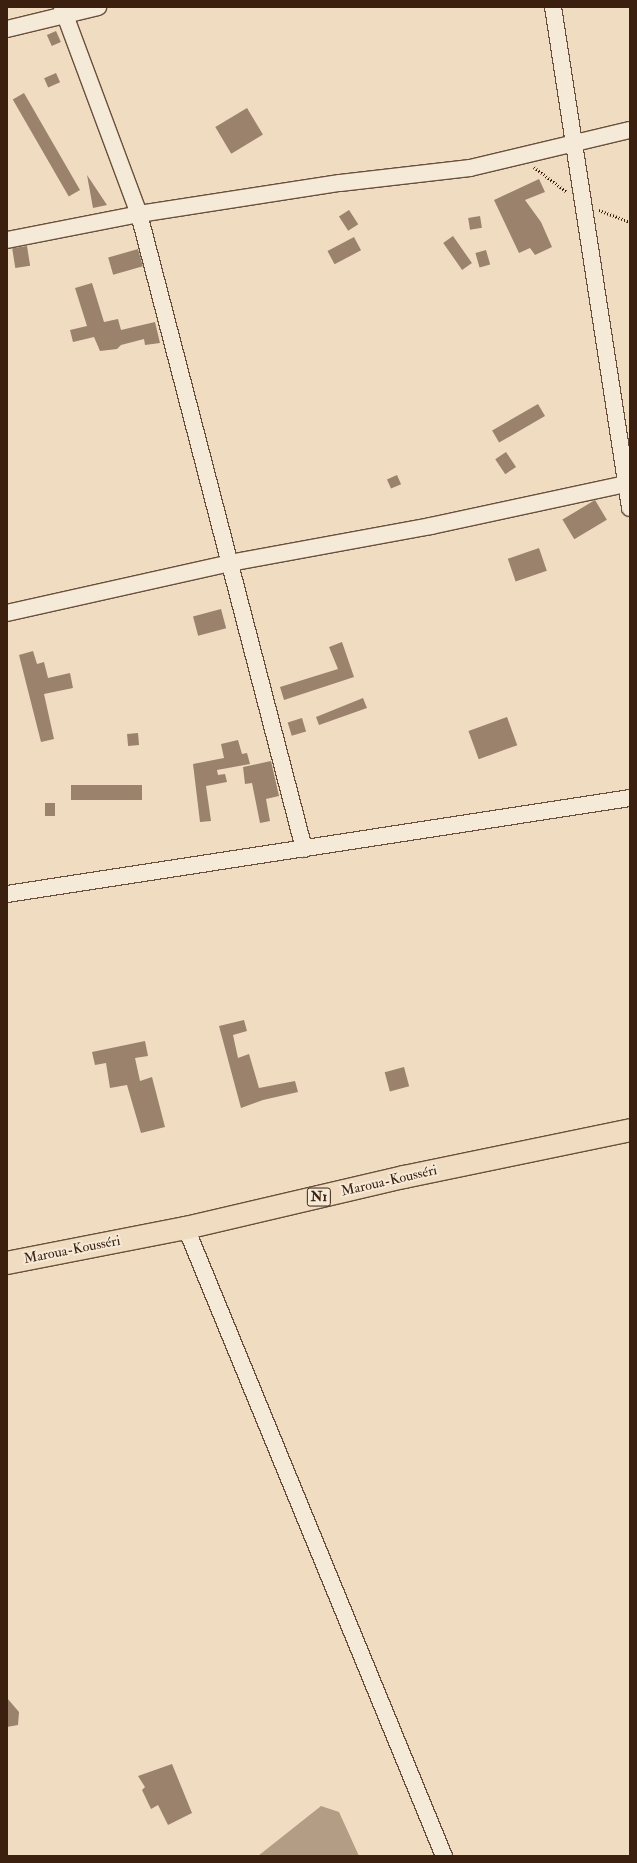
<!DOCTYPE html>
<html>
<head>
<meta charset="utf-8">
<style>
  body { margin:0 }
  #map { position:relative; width:637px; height:1863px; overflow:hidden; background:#f0ddc1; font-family:"IM FELL Double Pica",serif }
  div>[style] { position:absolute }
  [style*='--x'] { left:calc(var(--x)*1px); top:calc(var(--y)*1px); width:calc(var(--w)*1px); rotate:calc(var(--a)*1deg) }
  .water>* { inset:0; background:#b39d84 }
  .building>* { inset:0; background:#9a826c; transform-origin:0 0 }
  .path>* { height:2.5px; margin-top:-1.25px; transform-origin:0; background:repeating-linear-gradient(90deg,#3c200f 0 1px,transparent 0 3px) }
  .roads { filter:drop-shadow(1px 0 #694f3c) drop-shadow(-1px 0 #694f3c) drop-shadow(0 1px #694f3c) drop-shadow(0 -1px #694f3c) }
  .minor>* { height:16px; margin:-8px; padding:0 8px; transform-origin:8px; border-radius:8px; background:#f5e9d7 }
  .trunk>* { height:22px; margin:-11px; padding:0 11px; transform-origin:11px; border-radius:11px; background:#f0ddc1 }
  span { translate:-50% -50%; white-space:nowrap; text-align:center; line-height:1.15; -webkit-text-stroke:4px #f5e9d7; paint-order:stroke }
  .shield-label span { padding:1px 3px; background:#f5e9d7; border:1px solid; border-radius:3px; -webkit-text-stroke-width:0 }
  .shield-label { font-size:13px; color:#3c200f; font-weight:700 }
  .street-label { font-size:14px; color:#3c200f }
  .frame { position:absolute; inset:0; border:8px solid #3c200f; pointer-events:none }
</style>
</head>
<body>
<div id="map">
  <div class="water">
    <div style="clip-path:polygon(321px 1806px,339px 1812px,359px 1856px,258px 1856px)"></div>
  </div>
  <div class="building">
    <div style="left:56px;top:31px;width:12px;height:10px;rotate:66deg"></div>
    <div style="left:56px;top:73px;width:10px;height:13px;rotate:66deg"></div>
    <div style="left:24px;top:93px;width:112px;height:13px;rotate:60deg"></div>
    <div style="left:247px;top:108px;width:31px;height:37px;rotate:59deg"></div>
    <div style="clip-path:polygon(87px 175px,107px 205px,93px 208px)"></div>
    <div style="clip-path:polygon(539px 179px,545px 192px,525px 200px,541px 222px,552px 247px,535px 255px,530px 248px,519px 253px,494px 200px)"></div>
    <div style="left:349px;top:210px;width:17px;height:12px;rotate:57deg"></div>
    <div style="left:480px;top:216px;width:12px;height:12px;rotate:81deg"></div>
    <div style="left:453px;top:236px;width:33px;height:12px;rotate:55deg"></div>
    <div style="left:354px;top:237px;width:15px;height:30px;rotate:62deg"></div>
    <div style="left:27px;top:246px;width:20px;height:15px;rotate:81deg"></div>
    <div style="left:138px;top:249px;width:18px;height:31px;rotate:74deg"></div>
    <div style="left:486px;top:250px;width:15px;height:11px;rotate:74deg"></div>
    <div style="clip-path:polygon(92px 283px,104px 322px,118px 319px,121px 330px,155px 322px,160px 343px,145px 345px,144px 339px,121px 345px,117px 349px,100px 351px,94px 337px,73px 342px,70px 330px,87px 326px,75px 288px)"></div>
    <div style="left:538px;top:404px;width:14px;height:53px;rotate:60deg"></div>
    <div style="left:506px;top:452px;width:18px;height:13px;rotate:56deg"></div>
    <div style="left:397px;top:475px;width:10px;height:11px;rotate:66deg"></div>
    <div style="left:595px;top:500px;width:23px;height:38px;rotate:59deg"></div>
    <div style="left:539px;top:548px;width:24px;height:33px;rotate:71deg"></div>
    <div style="left:221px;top:609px;width:20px;height:29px;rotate:75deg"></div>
    <div style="clip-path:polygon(342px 642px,354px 677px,284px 700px,280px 687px,338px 669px,329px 647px)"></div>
    <div style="clip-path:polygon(33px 651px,37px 664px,44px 662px,48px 678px,70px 673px,73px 688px,44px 694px,54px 739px,41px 742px,19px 655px)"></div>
    <div style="clip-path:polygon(363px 698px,367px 708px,319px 725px,316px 717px)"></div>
    <div style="left:507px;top:717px;width:30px;height:41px;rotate:70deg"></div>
    <div style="left:302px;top:718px;width:14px;height:15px;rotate:73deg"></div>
    <div style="left:138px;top:733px;width:12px;height:11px;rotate:85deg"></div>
    <div style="clip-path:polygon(238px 740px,242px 754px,247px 753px,250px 764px,217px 770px,218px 775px,225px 774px,227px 782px,206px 786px,211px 821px,200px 822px,193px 764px,224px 758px,221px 744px)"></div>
    <div style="clip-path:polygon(271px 761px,279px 796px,266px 799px,270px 821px,260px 823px,252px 783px,245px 784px,243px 767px)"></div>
    <div style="left:142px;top:785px;width:15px;height:71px;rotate:90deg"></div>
    <div style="left:45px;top:803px;width:10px;height:13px"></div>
    <div style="clip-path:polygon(244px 1020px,247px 1031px,233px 1035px,238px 1058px,249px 1054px,259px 1088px,295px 1081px,298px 1092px,263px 1100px,241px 1108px,219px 1026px)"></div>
    <div style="clip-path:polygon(145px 1041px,148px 1056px,135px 1058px,140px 1081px,152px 1077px,165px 1127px,141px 1133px,127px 1085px,110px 1088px,106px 1063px,95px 1065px,92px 1052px)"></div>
    <div style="left:404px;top:1067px;width:20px;height:20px;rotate:75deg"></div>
    <div style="clip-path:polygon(7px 1698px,19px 1712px,18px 1725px,7px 1727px)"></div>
    <div style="clip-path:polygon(172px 1764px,192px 1813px,168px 1825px,158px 1805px,151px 1809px,142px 1790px,145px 1787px,138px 1776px)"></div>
  </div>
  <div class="path">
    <div style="--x:534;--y:167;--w:41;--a:37.1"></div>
    <div style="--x:599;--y:210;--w:33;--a:21"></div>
  </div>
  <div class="roads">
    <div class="minor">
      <div style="--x:62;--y:7;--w:221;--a:69.6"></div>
      <div style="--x:139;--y:214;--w:656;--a:75.43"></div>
      <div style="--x:553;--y:7;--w:507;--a:81.26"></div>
      <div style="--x:7;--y:29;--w:94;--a:-13.6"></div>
      <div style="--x:7;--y:240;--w:135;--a:-11.1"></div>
      <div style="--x:139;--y:214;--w:203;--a:-8.8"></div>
      <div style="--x:340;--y:183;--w:131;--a:-6.6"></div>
      <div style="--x:470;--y:168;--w:164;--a:-13.4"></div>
      <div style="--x:7;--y:613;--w:229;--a:-12.6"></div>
      <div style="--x:230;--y:563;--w:204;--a:-10.4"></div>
      <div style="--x:431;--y:526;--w:204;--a:-12.2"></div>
      <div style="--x:7;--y:894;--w:630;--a:-8.76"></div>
      <div style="--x:186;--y:1228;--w:679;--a:67.67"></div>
    </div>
    <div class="trunk">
      <div style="--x:7;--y:1263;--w:182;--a:-11.1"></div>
      <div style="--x:186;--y:1228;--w:224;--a:-13.2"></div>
      <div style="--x:404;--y:1177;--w:231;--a:-11.7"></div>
    </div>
  </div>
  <div class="shield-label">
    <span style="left:319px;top:1197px">N1</span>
  </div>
  <div class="street-label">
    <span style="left:389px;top:1181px;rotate:-13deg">Maroua-Kousséri</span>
    <span style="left:72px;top:1250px;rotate:-11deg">Maroua-Kousséri</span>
  </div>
  <div class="frame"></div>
</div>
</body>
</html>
